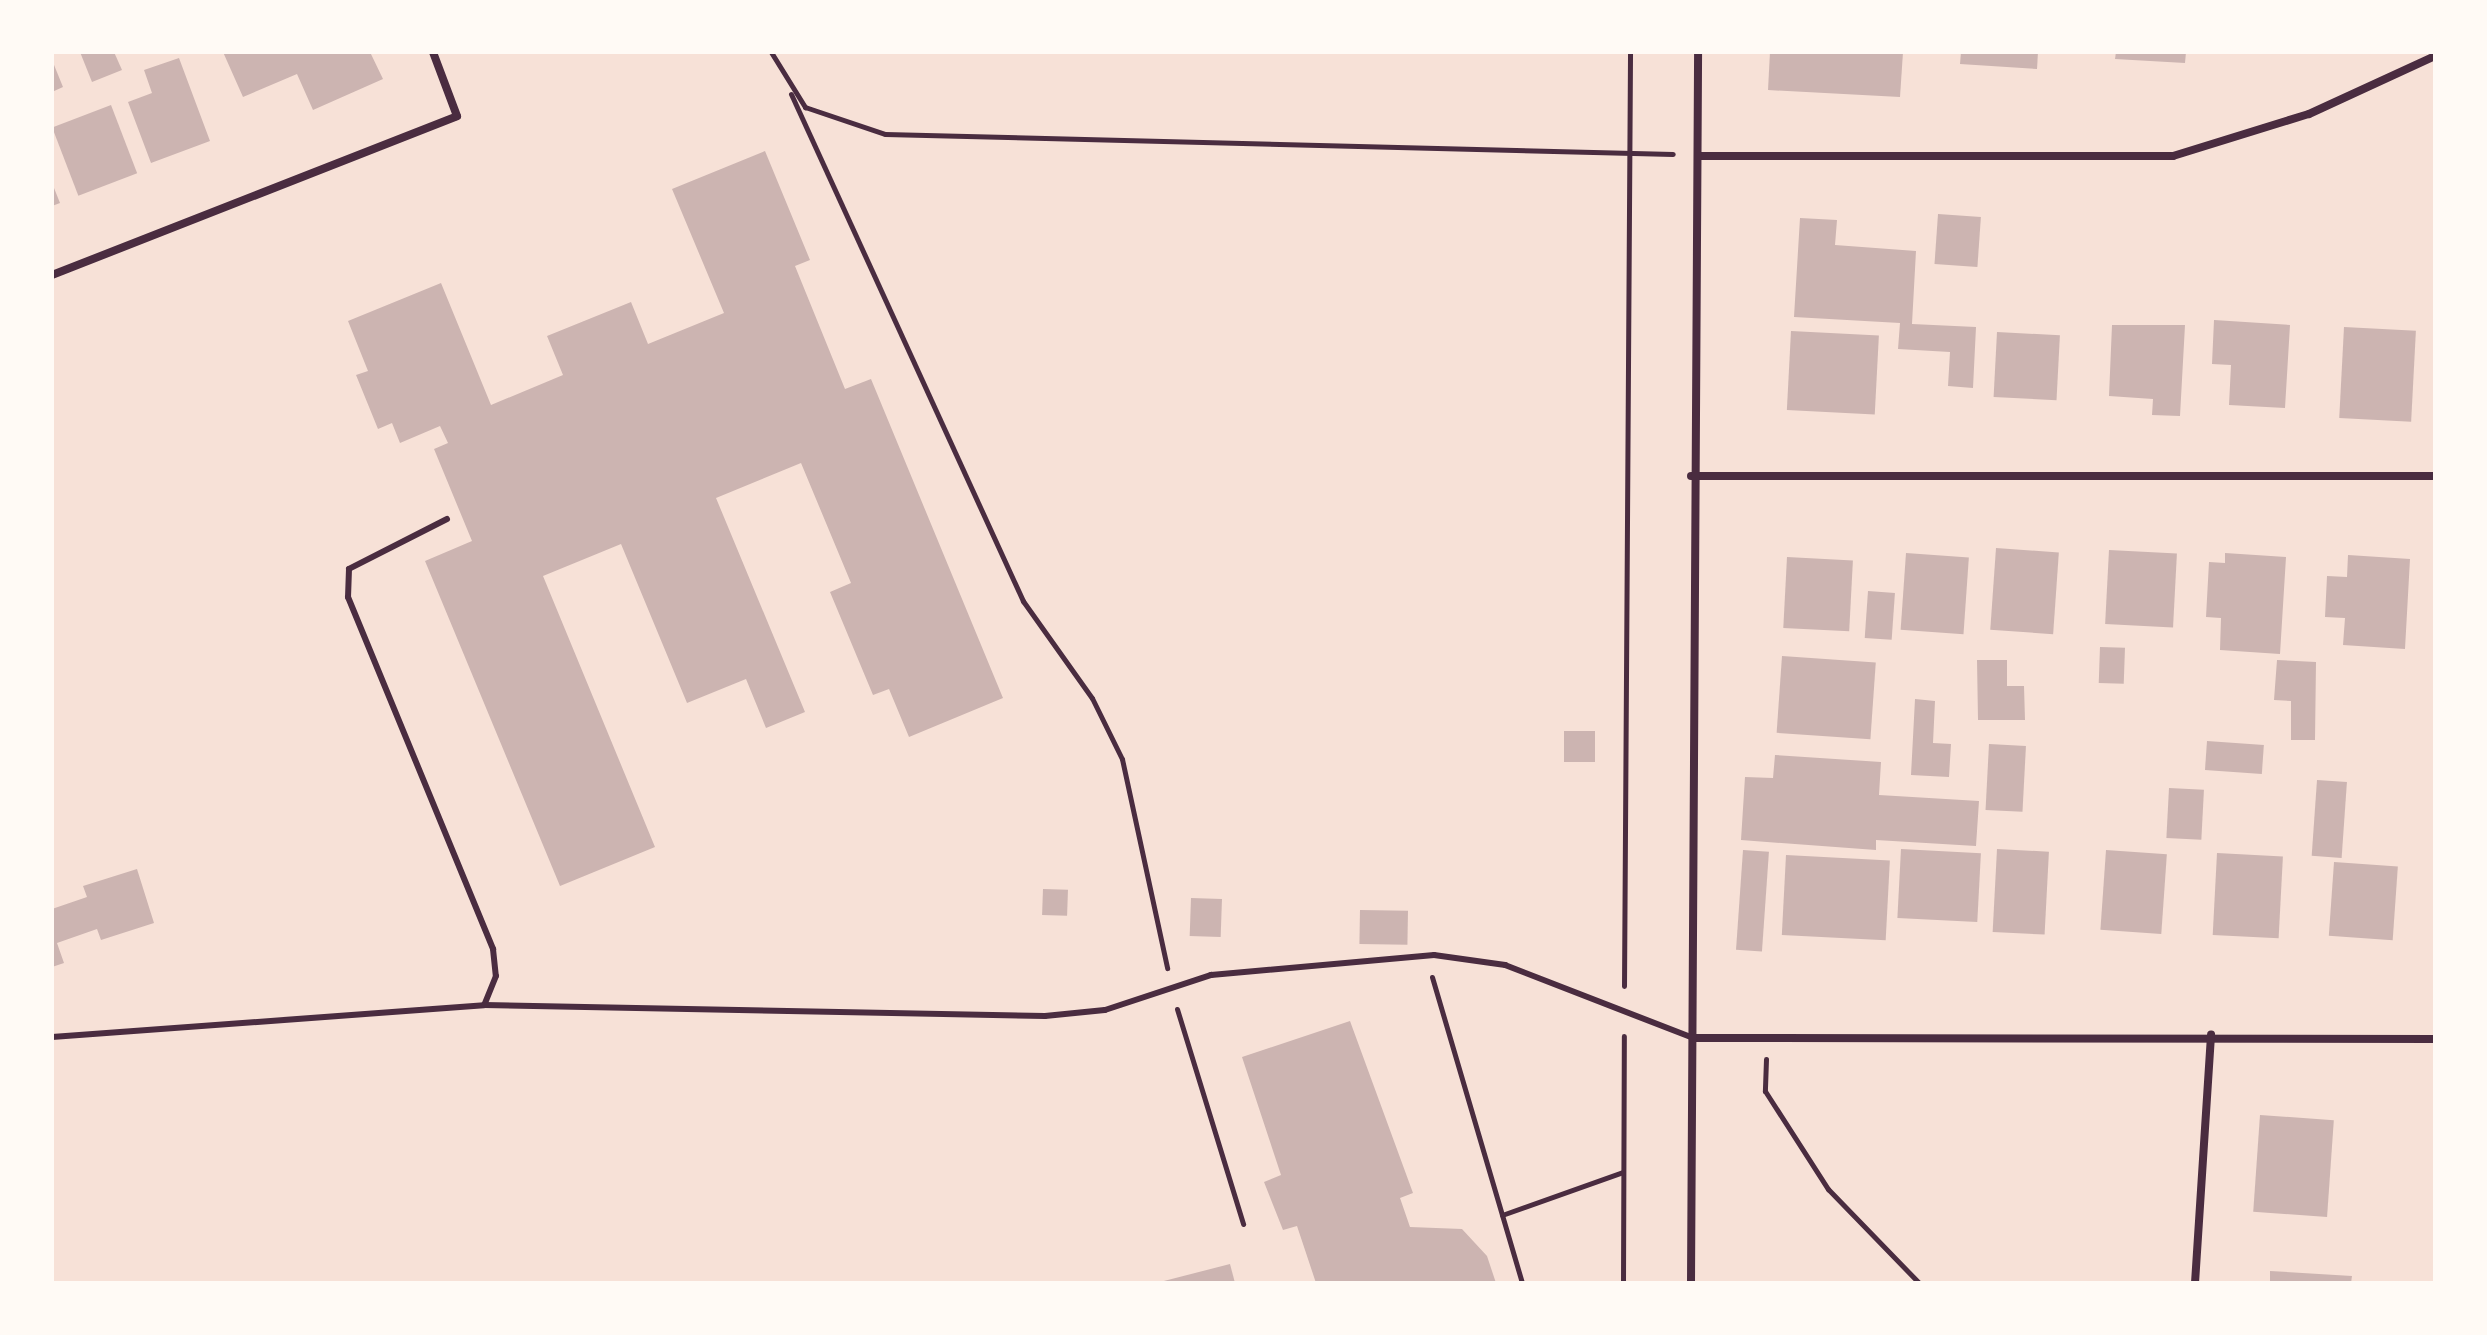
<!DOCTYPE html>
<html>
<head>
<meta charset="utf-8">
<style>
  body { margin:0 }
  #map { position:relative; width:2487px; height:1335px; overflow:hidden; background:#f7e1d7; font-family:"Noto Serif",serif }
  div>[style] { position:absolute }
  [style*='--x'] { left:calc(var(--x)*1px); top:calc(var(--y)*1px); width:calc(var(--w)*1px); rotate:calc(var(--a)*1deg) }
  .building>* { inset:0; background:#ccb4b1; transform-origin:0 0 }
  .path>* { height:5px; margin:-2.5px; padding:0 2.5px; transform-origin:2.5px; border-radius:2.5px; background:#4a2c40 }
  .service>* { height:6px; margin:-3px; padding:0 3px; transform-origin:3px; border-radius:3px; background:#4a2c40 }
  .minor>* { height:8px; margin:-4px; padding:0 4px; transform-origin:4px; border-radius:4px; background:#4a2c40 }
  span { translate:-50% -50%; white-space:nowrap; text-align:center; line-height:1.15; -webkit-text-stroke:8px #fffaf5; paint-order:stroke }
  .frame { position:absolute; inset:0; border:54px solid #fffaf5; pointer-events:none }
</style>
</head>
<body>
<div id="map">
  <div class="building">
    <div style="clip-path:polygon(80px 52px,114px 52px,122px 70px,92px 82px)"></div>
    <div style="clip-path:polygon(223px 52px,370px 52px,383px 79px,313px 110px,297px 74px,243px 97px)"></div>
    <div style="clip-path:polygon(1770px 52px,1903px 52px,1900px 97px,1768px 90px)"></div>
    <div style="clip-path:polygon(1961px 52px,2038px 52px,2037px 69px,1960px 64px)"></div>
    <div style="clip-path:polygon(2116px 52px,2186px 52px,2185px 63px,2115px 59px)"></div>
    <div style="clip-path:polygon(179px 58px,210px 141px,151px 163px,128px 102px,152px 93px,144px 70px)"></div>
    <div style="clip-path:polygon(52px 60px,63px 87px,52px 92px)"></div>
    <div style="left:111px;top:105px;width:73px;height:63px;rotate:69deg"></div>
    <div style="clip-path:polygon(765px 151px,810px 260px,795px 266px,845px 389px,871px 379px,1003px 698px,909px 737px,889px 689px,873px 695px,830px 592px,851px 583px,801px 463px,716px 498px,805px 712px,766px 728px,746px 679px,687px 703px,621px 544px,543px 576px,655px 847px,560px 886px,425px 561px,472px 541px,434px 449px,448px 443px,440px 426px,400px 443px,392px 423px,378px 429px,356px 375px,368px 371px,348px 321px,441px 283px,491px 405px,563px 375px,547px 336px,631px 302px,648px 344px,724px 313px,672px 189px)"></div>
    <div style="clip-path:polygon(52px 183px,60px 203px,52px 206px)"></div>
    <div style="left:1938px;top:214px;width:43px;height:50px;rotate:4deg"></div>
    <div style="clip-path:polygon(1800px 218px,1837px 220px,1835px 245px,1916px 251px,1912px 324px,1976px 327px,1973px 388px,1948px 386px,1950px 352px,1898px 349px,1900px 323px,1794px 317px)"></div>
    <div style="clip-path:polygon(2214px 320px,2290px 325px,2285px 408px,2229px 405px,2231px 365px,2212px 364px)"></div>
    <div style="clip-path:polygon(2112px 325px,2185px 325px,2180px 416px,2152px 415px,2153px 399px,2109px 396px)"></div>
    <div style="left:2344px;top:327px;width:72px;height:91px;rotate:3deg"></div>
    <div style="left:1791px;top:331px;width:88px;height:79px;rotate:3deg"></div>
    <div style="left:1997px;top:332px;width:63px;height:65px;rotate:3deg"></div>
    <div style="left:1996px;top:548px;width:63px;height:82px;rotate:4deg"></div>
    <div style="left:2109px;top:550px;width:68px;height:74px;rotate:3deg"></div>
    <div style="left:1906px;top:553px;width:63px;height:77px;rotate:4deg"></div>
    <div style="clip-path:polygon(2225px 553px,2286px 557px,2280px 654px,2220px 650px,2221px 618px,2206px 617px,2209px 562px,2225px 563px)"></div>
    <div style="clip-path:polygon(2348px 555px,2410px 559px,2405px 649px,2343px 645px,2345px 618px,2325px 617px,2327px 576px,2347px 577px)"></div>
    <div style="left:1787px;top:557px;width:66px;height:71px;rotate:3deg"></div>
    <div style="left:1868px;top:591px;width:27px;height:47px;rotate:4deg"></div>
    <div style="left:2100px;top:647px;width:25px;height:36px;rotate:2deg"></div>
    <div style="left:1782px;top:656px;width:94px;height:77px;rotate:4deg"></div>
    <div style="clip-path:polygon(1977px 660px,2007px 660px,2007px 686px,2024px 686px,2025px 720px,1978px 720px)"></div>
    <div style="clip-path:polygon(2277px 660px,2316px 662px,2315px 740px,2291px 740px,2291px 701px,2274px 700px)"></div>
    <div style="clip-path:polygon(1915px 699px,1935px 701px,1933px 743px,1951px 744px,1949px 777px,1911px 775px)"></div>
    <div style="left:1595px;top:731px;width:31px;height:31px;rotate:90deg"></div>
    <div style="left:2207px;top:741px;width:57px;height:29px;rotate:4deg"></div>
    <div style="left:1989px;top:744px;width:37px;height:66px;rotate:3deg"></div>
    <div style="clip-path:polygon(1775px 755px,1881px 762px,1879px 795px,1979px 801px,1976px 846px,1876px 840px,1876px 850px,1741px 840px,1745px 777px,1773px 778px)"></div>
    <div style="left:2317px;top:780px;width:30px;height:76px;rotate:4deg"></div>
    <div style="left:2169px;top:788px;width:35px;height:50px;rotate:3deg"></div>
    <div style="left:1901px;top:849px;width:80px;height:69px;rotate:3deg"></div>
    <div style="left:1997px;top:849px;width:52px;height:83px;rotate:3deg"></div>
    <div style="left:1743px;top:850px;width:26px;height:100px;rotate:4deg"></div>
    <div style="left:2106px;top:850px;width:61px;height:80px;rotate:4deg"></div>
    <div style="left:2217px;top:853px;width:66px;height:82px;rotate:3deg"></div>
    <div style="left:1786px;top:855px;width:104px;height:80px;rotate:3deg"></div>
    <div style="left:2334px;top:862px;width:64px;height:74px;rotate:4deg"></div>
    <div style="clip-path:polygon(137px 869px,154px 923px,101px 940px,97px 929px,57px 943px,64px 963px,52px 967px,52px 909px,87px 897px,83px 886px)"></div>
    <div style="left:1043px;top:889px;width:25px;height:26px;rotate:2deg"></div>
    <div style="left:1191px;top:898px;width:31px;height:38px;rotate:2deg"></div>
    <div style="left:1360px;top:910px;width:48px;height:34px;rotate:1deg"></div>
    <div style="clip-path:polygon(1350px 1021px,1413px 1193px,1400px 1198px,1410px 1227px,1462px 1229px,1487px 1256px,1496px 1283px,1316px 1283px,1297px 1226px,1283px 1230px,1264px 1182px,1281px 1175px,1242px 1057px)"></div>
    <div style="left:2260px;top:1115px;width:74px;height:97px;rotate:4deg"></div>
    <div style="clip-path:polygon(1230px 1264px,1235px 1283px,1161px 1283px,1160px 1282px)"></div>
    <div style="clip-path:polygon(2270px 1271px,2352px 1276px,2351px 1283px,2270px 1283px)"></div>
  </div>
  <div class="path">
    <div style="--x:771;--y:52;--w:65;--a:58.3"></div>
    <div style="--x:805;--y:107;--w:84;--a:18.6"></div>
    <div style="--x:885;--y:134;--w:788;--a:1.45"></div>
    <div style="--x:791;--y:94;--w:558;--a:65.41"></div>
    <div style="--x:1023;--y:601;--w:119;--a:54.6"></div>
    <div style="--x:1092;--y:698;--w:68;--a:63.8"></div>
    <div style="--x:1122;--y:759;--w:214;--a:77.8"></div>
    <div style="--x:1432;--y:977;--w:319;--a:73.6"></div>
    <div style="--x:1624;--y:986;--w:934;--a:-89.63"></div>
    <div style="--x:1177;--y:1009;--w:225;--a:72.9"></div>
    <div style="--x:1766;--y:1059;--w:32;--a:92"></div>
    <div style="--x:1765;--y:1091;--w:117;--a:57.3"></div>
    <div style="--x:1828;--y:1189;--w:131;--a:45.9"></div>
    <div style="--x:1502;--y:1215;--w:128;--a:-19.6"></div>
    <div style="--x:1623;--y:1283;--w:247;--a:-89.8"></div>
  </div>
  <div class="service">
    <div style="--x:447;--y:519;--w:110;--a:153"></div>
    <div style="--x:349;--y:569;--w:28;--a:92"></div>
    <div style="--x:348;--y:597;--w:381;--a:67.6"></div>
    <div style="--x:493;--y:949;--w:27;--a:84"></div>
    <div style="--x:496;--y:976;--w:31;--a:112"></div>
    <div style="--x:52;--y:1037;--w:433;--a:-4.2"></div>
    <div style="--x:484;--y:1005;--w:561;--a:1.12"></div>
    <div style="--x:1045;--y:1016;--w:60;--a:-5.7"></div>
    <div style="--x:1105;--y:1010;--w:112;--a:-18.3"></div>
    <div style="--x:1211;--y:975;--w:224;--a:-5.1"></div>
    <div style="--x:1434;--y:955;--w:72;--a:8"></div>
    <div style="--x:1505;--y:965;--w:202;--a:21.2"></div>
  </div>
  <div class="minor">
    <div style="--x:1699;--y:156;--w:474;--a:0"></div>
    <div style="--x:2173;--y:156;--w:142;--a:-17.2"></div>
    <div style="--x:2309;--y:114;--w:139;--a:-24.7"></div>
    <div style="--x:52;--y:275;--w:435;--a:-21.4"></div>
    <div style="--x:457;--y:116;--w:68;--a:-110.6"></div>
    <div style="--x:1691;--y:476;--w:744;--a:0"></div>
    <div style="--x:1693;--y:1038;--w:742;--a:0.08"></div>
    <div style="--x:1691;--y:1283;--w:1231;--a:-89.67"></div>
    <div style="--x:2195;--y:1283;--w:249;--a:-86.3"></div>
  </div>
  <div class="frame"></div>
</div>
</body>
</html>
